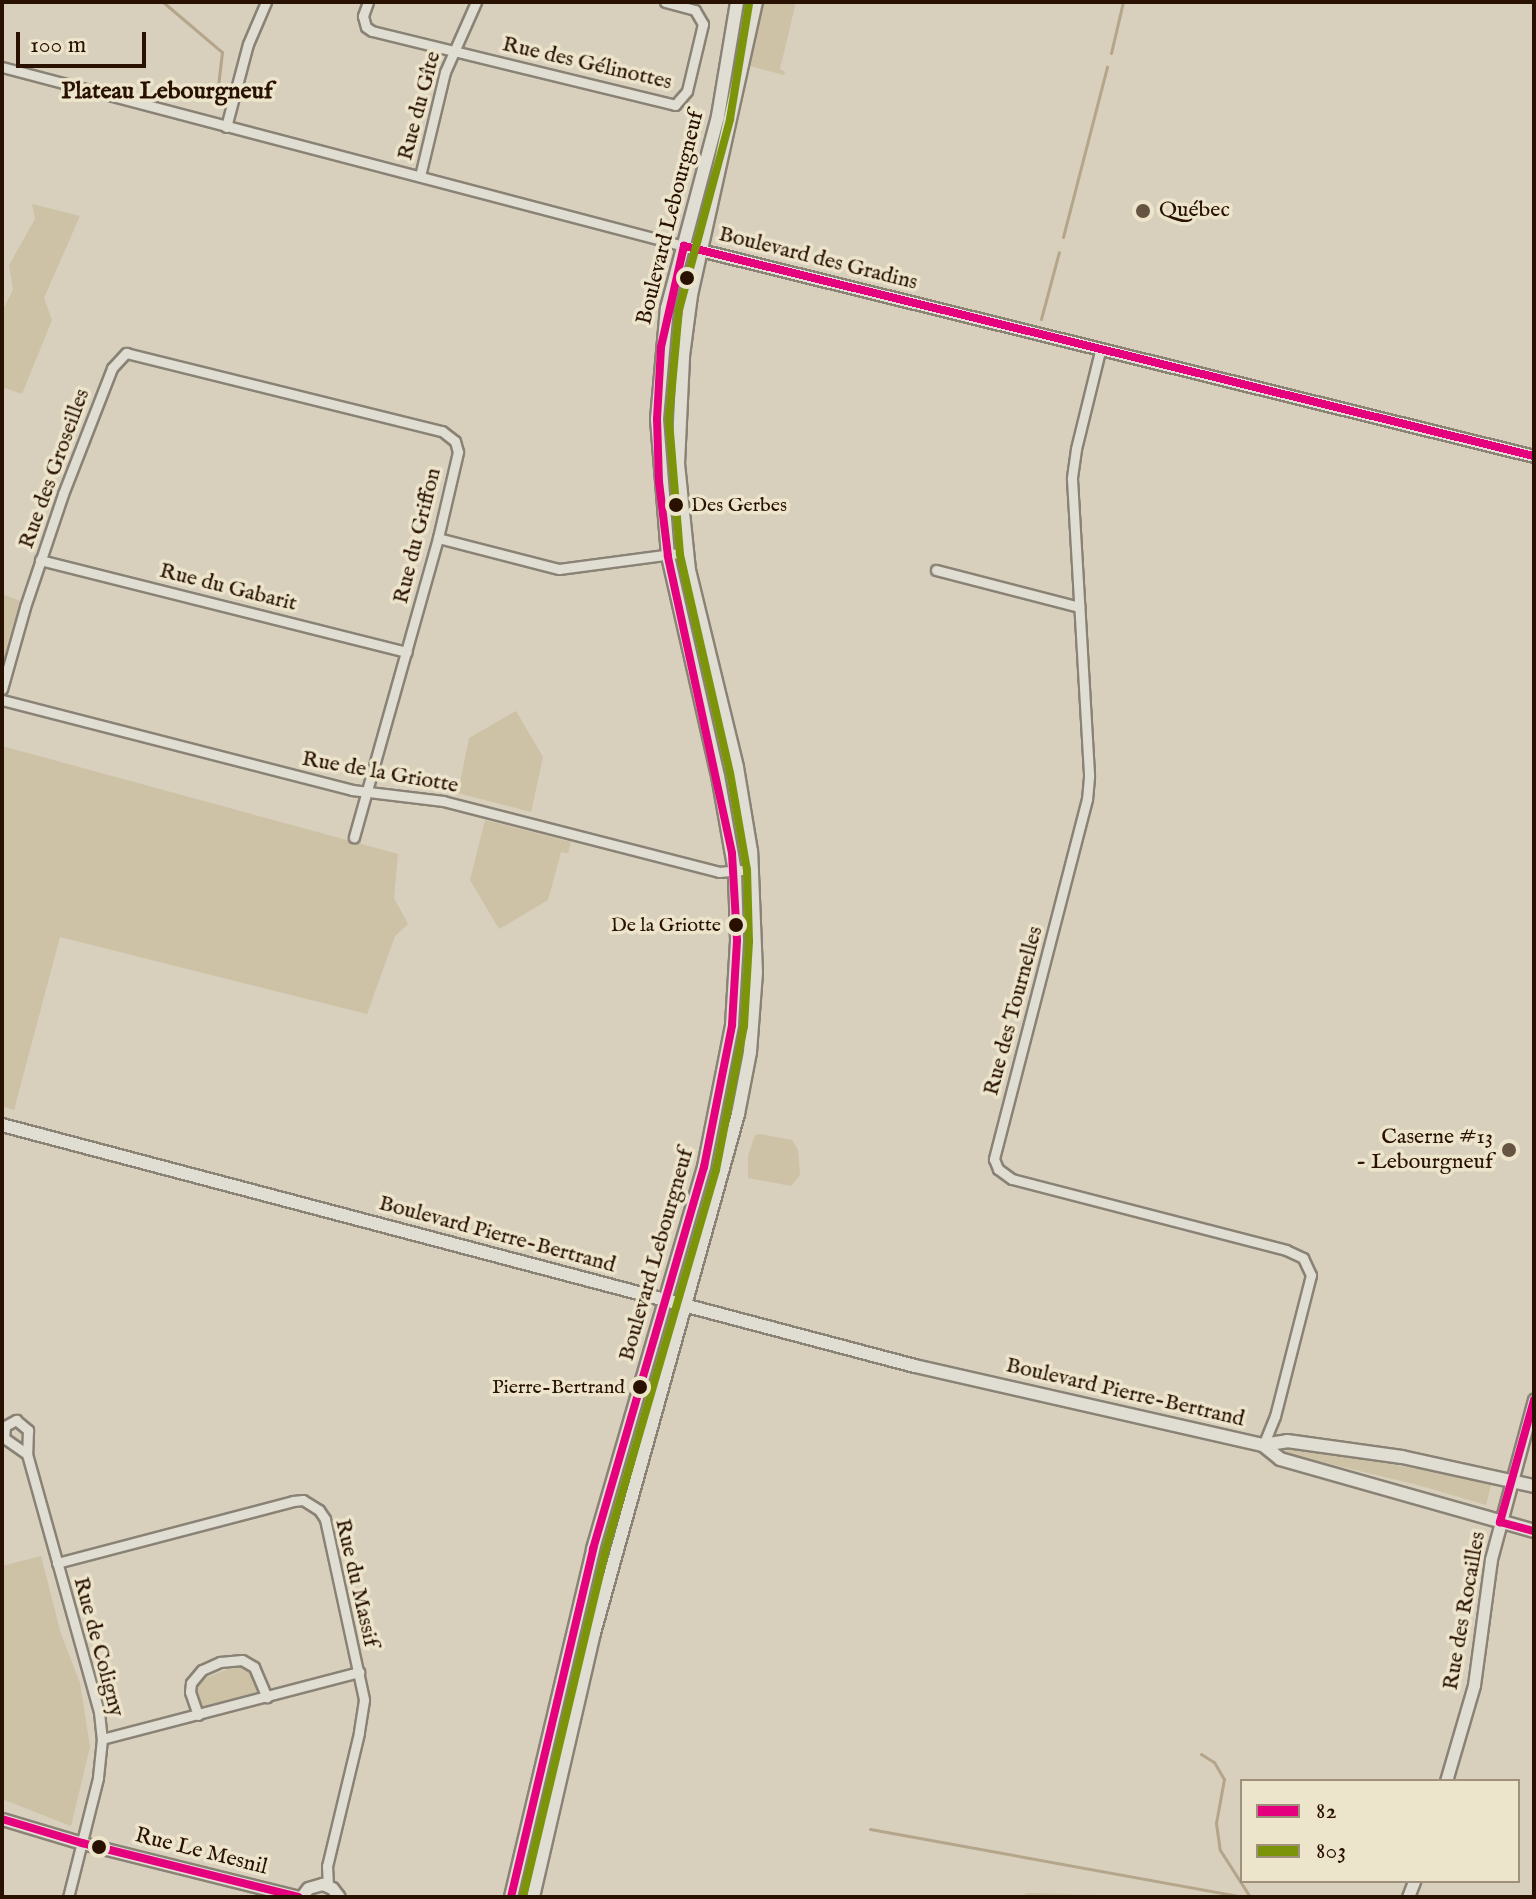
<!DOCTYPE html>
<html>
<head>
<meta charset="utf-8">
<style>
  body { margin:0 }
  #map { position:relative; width:1536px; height:1899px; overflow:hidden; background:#d8d0bd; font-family:"IM FELL English",serif }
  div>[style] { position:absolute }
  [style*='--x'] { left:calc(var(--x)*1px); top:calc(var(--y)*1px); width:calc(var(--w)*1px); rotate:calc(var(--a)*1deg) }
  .green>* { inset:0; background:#cdc1a6 }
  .stream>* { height:3px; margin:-1.5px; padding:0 1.5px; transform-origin:1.5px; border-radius:1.5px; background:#b4a58b }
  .roads { filter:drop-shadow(2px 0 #898275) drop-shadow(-2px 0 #898275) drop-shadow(0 2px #898275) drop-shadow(0 -2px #898275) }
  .minor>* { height:9px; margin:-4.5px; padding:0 4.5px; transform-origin:4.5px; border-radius:4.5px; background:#e0ddd3 }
  .tertiary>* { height:11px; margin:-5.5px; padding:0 5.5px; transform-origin:5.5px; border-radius:5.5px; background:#e0ddd3 }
  .secondary>* { height:12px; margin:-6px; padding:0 6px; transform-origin:6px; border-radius:6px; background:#e0ddd3 }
  .bus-1>* { height:8px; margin:-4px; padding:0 4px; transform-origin:4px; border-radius:4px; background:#e5007d }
  .bus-2>* { height:8px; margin:-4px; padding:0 4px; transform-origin:4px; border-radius:4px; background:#7b940a }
  .dots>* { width:22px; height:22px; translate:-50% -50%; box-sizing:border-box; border:4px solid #ede4cc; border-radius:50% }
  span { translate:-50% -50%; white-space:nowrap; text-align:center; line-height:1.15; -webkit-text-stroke:7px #ede4cc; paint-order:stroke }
  .bus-label { font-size:20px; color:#281100 }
  .left { translate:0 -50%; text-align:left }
  .right { translate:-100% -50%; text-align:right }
  .street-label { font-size:22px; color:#281100 }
  .poi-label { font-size:22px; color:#281100 }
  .neighbourhood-label { font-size:24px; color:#281100; font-weight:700 }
  .frame { position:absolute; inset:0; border:4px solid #281100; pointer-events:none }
  .legend { position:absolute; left:1240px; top:1779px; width:280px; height:104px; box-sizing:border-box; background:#ede4cc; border:2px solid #9e907a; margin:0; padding:10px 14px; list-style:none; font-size:24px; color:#281100 }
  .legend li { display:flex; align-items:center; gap:16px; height:40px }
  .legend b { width:40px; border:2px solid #9e907a }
  .scale { position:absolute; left:16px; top:32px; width:130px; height:36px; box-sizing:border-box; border:4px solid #281100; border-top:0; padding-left:10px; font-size:24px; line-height:28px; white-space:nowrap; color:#281100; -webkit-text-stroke:6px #ede4cc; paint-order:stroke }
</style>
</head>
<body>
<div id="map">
  <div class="green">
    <div style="clip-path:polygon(762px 2px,796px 2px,780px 69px,785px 72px,784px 75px,750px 66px)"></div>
    <div style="clip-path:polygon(32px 204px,80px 216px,44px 298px,52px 320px,22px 394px,5px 388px,2px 395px,2px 311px,13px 290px,9px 265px,35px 219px)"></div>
    <div style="clip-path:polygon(2px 594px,26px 603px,2px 684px)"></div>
    <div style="clip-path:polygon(516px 711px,543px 757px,531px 812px,458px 793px,469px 738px)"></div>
    <div style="clip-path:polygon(2px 746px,398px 854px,394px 898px,408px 924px,395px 936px,367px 1014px,60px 937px,14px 1110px,2px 1106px)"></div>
    <div style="clip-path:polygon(485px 820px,571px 842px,568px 853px,561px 852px,548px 900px,499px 929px,470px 880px)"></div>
    <div style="clip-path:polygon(760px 1134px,792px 1140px,798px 1150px,800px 1175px,791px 1186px,748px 1178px,748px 1156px,755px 1135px)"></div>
    <div style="clip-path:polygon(1286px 1447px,1444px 1473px,1492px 1482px,1486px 1505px,1418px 1485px,1284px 1453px)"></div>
    <div style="clip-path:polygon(41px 1556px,61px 1634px,80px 1683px,90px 1747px,71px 1826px,2px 1799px,2px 1566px)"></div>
    <div style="clip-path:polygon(241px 1664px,254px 1673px,261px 1693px,200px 1710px,194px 1692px,200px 1680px)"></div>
    <div style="clip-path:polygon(1027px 1893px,1173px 1897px,1020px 1897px)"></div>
  </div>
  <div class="stream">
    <div style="--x:163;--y:2;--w:77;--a:40.3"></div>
    <div style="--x:222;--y:52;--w:51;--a:96.7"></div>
    <div style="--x:1111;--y:53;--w:52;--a:-76.8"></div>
    <div style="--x:1063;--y:237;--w:176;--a:-75.5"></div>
    <div style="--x:1041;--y:319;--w:69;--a:-75"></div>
    <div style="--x:1201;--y:1754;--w:15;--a:32"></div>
    <div style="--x:1214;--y:1762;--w:20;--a:60"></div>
    <div style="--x:1224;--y:1779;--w:45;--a:100.3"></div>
    <div style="--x:1216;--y:1823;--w:27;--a:82"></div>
    <div style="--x:1220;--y:1850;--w:56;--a:57.4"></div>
    <div style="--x:870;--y:1829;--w:381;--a:10.3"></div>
  </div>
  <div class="roads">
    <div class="minor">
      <div style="--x:368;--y:2;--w:15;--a:110"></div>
      <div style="--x:363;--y:16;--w:11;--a:75"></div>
      <div style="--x:366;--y:27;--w:7;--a:34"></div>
      <div style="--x:372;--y:31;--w:312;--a:13.7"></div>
      <div style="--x:675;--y:105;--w:18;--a:-49"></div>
      <div style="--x:687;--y:91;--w:69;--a:-76.6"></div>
      <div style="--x:703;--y:24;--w:16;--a:-120"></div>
      <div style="--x:695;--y:10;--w:31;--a:-165"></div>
      <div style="--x:2;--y:67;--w:705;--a:14.71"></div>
      <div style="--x:226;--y:127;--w:86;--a:-75.2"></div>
      <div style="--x:248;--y:44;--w:46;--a:-66.8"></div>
      <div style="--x:420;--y:176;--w:107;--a:-76.5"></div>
      <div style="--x:445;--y:72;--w:77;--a:-66.1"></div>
      <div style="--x:1100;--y:351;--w:101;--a:103.8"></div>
      <div style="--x:1076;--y:449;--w:30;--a:98"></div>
      <div style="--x:1072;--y:479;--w:298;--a:86.7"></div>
      <div style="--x:1089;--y:777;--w:22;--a:95"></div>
      <div style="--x:1087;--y:799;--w:372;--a:104.5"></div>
      <div style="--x:994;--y:1159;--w:11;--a:68"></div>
      <div style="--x:998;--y:1169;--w:17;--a:36"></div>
      <div style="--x:1012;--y:1179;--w:283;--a:14.5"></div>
      <div style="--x:1286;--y:1250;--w:19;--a:25"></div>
      <div style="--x:1303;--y:1258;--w:19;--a:65"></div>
      <div style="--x:1311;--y:1275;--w:146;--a:104.3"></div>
      <div style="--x:1275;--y:1416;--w:31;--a:112"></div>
      <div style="--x:438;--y:538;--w:125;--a:14.4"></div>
      <div style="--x:559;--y:569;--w:129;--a:-7.6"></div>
      <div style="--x:40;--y:560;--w:378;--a:14.1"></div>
      <div style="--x:936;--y:570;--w:148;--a:14.5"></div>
      <div style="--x:2;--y:689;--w:85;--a:-74.3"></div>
      <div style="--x:25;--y:607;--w:119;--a:-71.4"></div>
      <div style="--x:63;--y:494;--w:135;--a:-68.7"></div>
      <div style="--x:112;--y:368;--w:21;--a:-47"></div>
      <div style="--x:126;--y:353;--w:325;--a:13.9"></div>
      <div style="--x:442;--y:431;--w:16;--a:38"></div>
      <div style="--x:455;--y:441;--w:11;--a:75"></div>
      <div style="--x:458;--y:452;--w:88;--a:103.1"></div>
      <div style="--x:438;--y:538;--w:311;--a:105.7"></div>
      <div style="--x:2;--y:700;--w:361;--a:14.4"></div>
      <div style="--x:352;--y:790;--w:92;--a:6.9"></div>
      <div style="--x:443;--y:801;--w:285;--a:14.4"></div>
      <div style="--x:719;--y:872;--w:34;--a:-5"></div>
      <div style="--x:16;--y:1420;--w:16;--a:40"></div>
      <div style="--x:28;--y:1430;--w:24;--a:92"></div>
      <div style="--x:27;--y:1454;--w:28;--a:-145"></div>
      <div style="--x:4;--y:1438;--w:12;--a:-85"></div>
      <div style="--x:5;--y:1426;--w:13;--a:-29"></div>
      <div style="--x:27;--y:1454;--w:268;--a:74.4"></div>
      <div style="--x:99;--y:1712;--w:27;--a:84"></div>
      <div style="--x:102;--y:1739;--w:39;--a:96"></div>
      <div style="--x:98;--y:1778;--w:123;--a:104.1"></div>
      <div style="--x:57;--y:1563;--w:244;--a:-14.7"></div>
      <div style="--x:293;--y:1501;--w:10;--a:-6"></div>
      <div style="--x:303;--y:1500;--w:19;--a:32"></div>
      <div style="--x:319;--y:1510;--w:11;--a:56"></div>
      <div style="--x:325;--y:1519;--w:185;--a:77.8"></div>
      <div style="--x:364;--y:1700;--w:33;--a:99"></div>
      <div style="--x:359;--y:1733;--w:137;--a:103.5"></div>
      <div style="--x:327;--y:1866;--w:19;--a:87"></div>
      <div style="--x:198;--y:1715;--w:24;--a:-109"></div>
      <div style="--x:190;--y:1692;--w:9;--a:-84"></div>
      <div style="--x:191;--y:1683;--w:17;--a:-50"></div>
      <div style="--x:202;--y:1670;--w:20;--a:-24"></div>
      <div style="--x:220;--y:1662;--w:22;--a:-5"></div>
      <div style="--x:242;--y:1660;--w:14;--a:30"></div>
      <div style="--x:254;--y:1667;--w:33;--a:67"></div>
      <div style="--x:102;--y:1739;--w:266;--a:-14.6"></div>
    </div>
    <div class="tertiary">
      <div style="--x:684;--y:246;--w:876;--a:13.88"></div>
      <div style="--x:1446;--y:1781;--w:100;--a:-73.7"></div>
      <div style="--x:1474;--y:1685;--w:127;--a:-82.3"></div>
      <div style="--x:1491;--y:1559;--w:165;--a:-74.9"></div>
      <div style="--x:2;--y:1819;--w:84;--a:16.7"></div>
      <div style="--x:82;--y:1843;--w:223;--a:14"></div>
      <div style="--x:301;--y:1897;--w:11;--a:-52"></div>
      <div style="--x:308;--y:1888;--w:15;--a:-16"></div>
      <div style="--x:322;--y:1884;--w:11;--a:22"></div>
      <div style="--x:332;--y:1888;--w:11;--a:52"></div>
      <div style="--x:1408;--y:1897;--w:17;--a:-69"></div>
    </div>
    <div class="secondary">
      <div style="--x:2;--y:1125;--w:944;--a:14.79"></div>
      <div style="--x:915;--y:1366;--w:357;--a:12.8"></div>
      <div style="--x:1263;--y:1445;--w:24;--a:-9"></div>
      <div style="--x:1287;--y:1441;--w:116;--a:7.9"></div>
      <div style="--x:1402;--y:1457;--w:135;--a:12.4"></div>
      <div style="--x:1263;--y:1445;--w:22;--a:39"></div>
      <div style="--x:1280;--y:1459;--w:264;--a:15.8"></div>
      <div style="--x:511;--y:1897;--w:358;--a:-76.7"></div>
      <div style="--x:593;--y:1549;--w:398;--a:-73.8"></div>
      <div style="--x:704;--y:1167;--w:145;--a:-78.8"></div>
      <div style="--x:732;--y:1025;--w:85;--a:-86.6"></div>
      <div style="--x:737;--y:940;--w:68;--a:-91.7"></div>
      <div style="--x:735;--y:872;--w:97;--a:-100"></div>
      <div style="--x:718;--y:776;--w:226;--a:-102.8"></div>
      <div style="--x:668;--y:556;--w:137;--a:-94.6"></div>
      <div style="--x:657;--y:419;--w:111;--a:-84.9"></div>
      <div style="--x:667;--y:308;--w:199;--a:-75.1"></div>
      <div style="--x:718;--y:116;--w:116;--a:-80.5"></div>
      <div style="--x:533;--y:1897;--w:271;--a:-77"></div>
      <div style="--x:594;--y:1633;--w:539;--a:-74.49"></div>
      <div style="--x:738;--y:1114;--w:63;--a:-79"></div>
      <div style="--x:750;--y:1052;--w:79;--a:-85.7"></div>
      <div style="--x:756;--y:973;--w:122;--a:-92.3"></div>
      <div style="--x:751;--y:851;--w:85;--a:-99.5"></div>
      <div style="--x:737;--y:767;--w:203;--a:-103.7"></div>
      <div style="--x:689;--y:570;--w:107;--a:-95.9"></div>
      <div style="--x:678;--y:464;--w:108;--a:-87.3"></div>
      <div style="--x:683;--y:356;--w:62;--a:-82.5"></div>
      <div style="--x:691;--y:295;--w:300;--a:-77.5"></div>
    </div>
  </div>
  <div class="bus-1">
    <div style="--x:1534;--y:1400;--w:127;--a:105.6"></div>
    <div style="--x:1500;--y:1522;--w:35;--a:15"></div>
    <div style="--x:2;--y:1819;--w:84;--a:16.7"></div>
    <div style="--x:82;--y:1843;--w:223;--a:14"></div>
    <div style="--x:511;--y:1897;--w:358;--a:-76.7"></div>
    <div style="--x:593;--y:1549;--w:398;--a:-73.8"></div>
    <div style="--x:704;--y:1167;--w:145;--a:-78.8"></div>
    <div style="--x:732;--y:1025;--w:85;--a:-86.6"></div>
    <div style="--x:737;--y:940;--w:87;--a:-93.3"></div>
    <div style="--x:732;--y:853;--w:304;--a:-102.2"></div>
    <div style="--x:668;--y:556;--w:75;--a:-96.9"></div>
    <div style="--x:659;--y:482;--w:63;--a:-91.8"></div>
    <div style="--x:657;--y:419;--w:72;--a:-86.8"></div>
    <div style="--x:661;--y:347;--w:104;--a:-77.2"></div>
    <div style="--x:684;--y:246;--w:876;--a:13.88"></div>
  </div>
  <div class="bus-2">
    <div style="--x:523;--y:1897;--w:355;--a:-76.6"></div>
    <div style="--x:605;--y:1552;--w:398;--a:-73.8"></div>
    <div style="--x:716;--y:1170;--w:147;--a:-79"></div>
    <div style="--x:744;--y:1026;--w:85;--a:-86.6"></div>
    <div style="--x:749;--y:941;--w:71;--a:-91.6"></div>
    <div style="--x:747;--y:870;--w:98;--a:-99.9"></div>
    <div style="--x:730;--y:773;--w:225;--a:-102.9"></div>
    <div style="--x:680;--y:554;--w:135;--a:-94.7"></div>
    <div style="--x:669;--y:419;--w:109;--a:-84.8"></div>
    <div style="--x:679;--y:310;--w:198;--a:-75"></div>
    <div style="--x:730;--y:119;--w:117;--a:-80.6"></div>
  </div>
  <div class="dots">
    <div style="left:1143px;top:211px;background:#665442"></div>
    <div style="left:687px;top:278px;background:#281100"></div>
    <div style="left:676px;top:505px;background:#281100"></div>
    <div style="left:736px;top:925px;background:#281100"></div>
    <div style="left:1509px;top:1150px;background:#665442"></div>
    <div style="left:640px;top:1387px;background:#281100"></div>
    <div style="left:99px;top:1847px;background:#281100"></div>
  </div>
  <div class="bus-label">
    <span class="left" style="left:691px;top:505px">Des Gerbes</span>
    <span class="right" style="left:721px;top:925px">De la Griotte</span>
    <span class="right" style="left:625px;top:1387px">Pierre-Bertrand</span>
  </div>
  <div class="street-label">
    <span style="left:587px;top:64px;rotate:13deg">Rue des Gélinottes</span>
    <span style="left:420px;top:106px;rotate:-75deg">Rue du Gîte</span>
    <span style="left:671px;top:218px;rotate:-76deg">Boulevard Lebourgneuf</span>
    <span style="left:818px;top:259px;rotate:14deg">Boulevard des Gradins</span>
    <span style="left:55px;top:469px;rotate:-70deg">Rue des Groseilles</span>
    <span style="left:418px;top:536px;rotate:-76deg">Rue du Griffon</span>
    <span style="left:228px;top:588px;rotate:14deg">Rue du Gabarit</span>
    <span style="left:380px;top:773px;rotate:10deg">Rue de la Griotte</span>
    <span style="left:1014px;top:1011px;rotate:-75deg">Rue des Tournelles</span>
    <span style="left:497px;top:1235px;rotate:15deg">Boulevard Pierre-Bertrand</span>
    <span style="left:657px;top:1255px;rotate:-74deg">Boulevard Lebourgneuf</span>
    <span style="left:1125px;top:1393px;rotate:13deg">Boulevard Pierre-Bertrand</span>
    <span style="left:356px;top:1583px;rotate:77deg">Rue du Massif</span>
    <span style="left:1465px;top:1611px;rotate:-80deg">Rue des Rocailles</span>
    <span style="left:98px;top:1647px;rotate:75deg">Rue de Coligny</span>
    <span style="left:201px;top:1852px;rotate:14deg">Rue Le Mesnil</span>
  </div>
  <div class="poi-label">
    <span class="left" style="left:1159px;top:211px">Québec</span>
    <span class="right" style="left:1493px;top:1150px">Caserne #13<br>- Lebourgneuf</span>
  </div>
  <div class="neighbourhood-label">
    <span style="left:167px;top:92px">Plateau Lebourgneuf</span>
  </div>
  <div class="frame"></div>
  <ul class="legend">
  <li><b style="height:10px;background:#e5007d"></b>82</li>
  <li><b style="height:10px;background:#7b940a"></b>803</li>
  </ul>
  <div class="scale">100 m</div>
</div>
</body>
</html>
